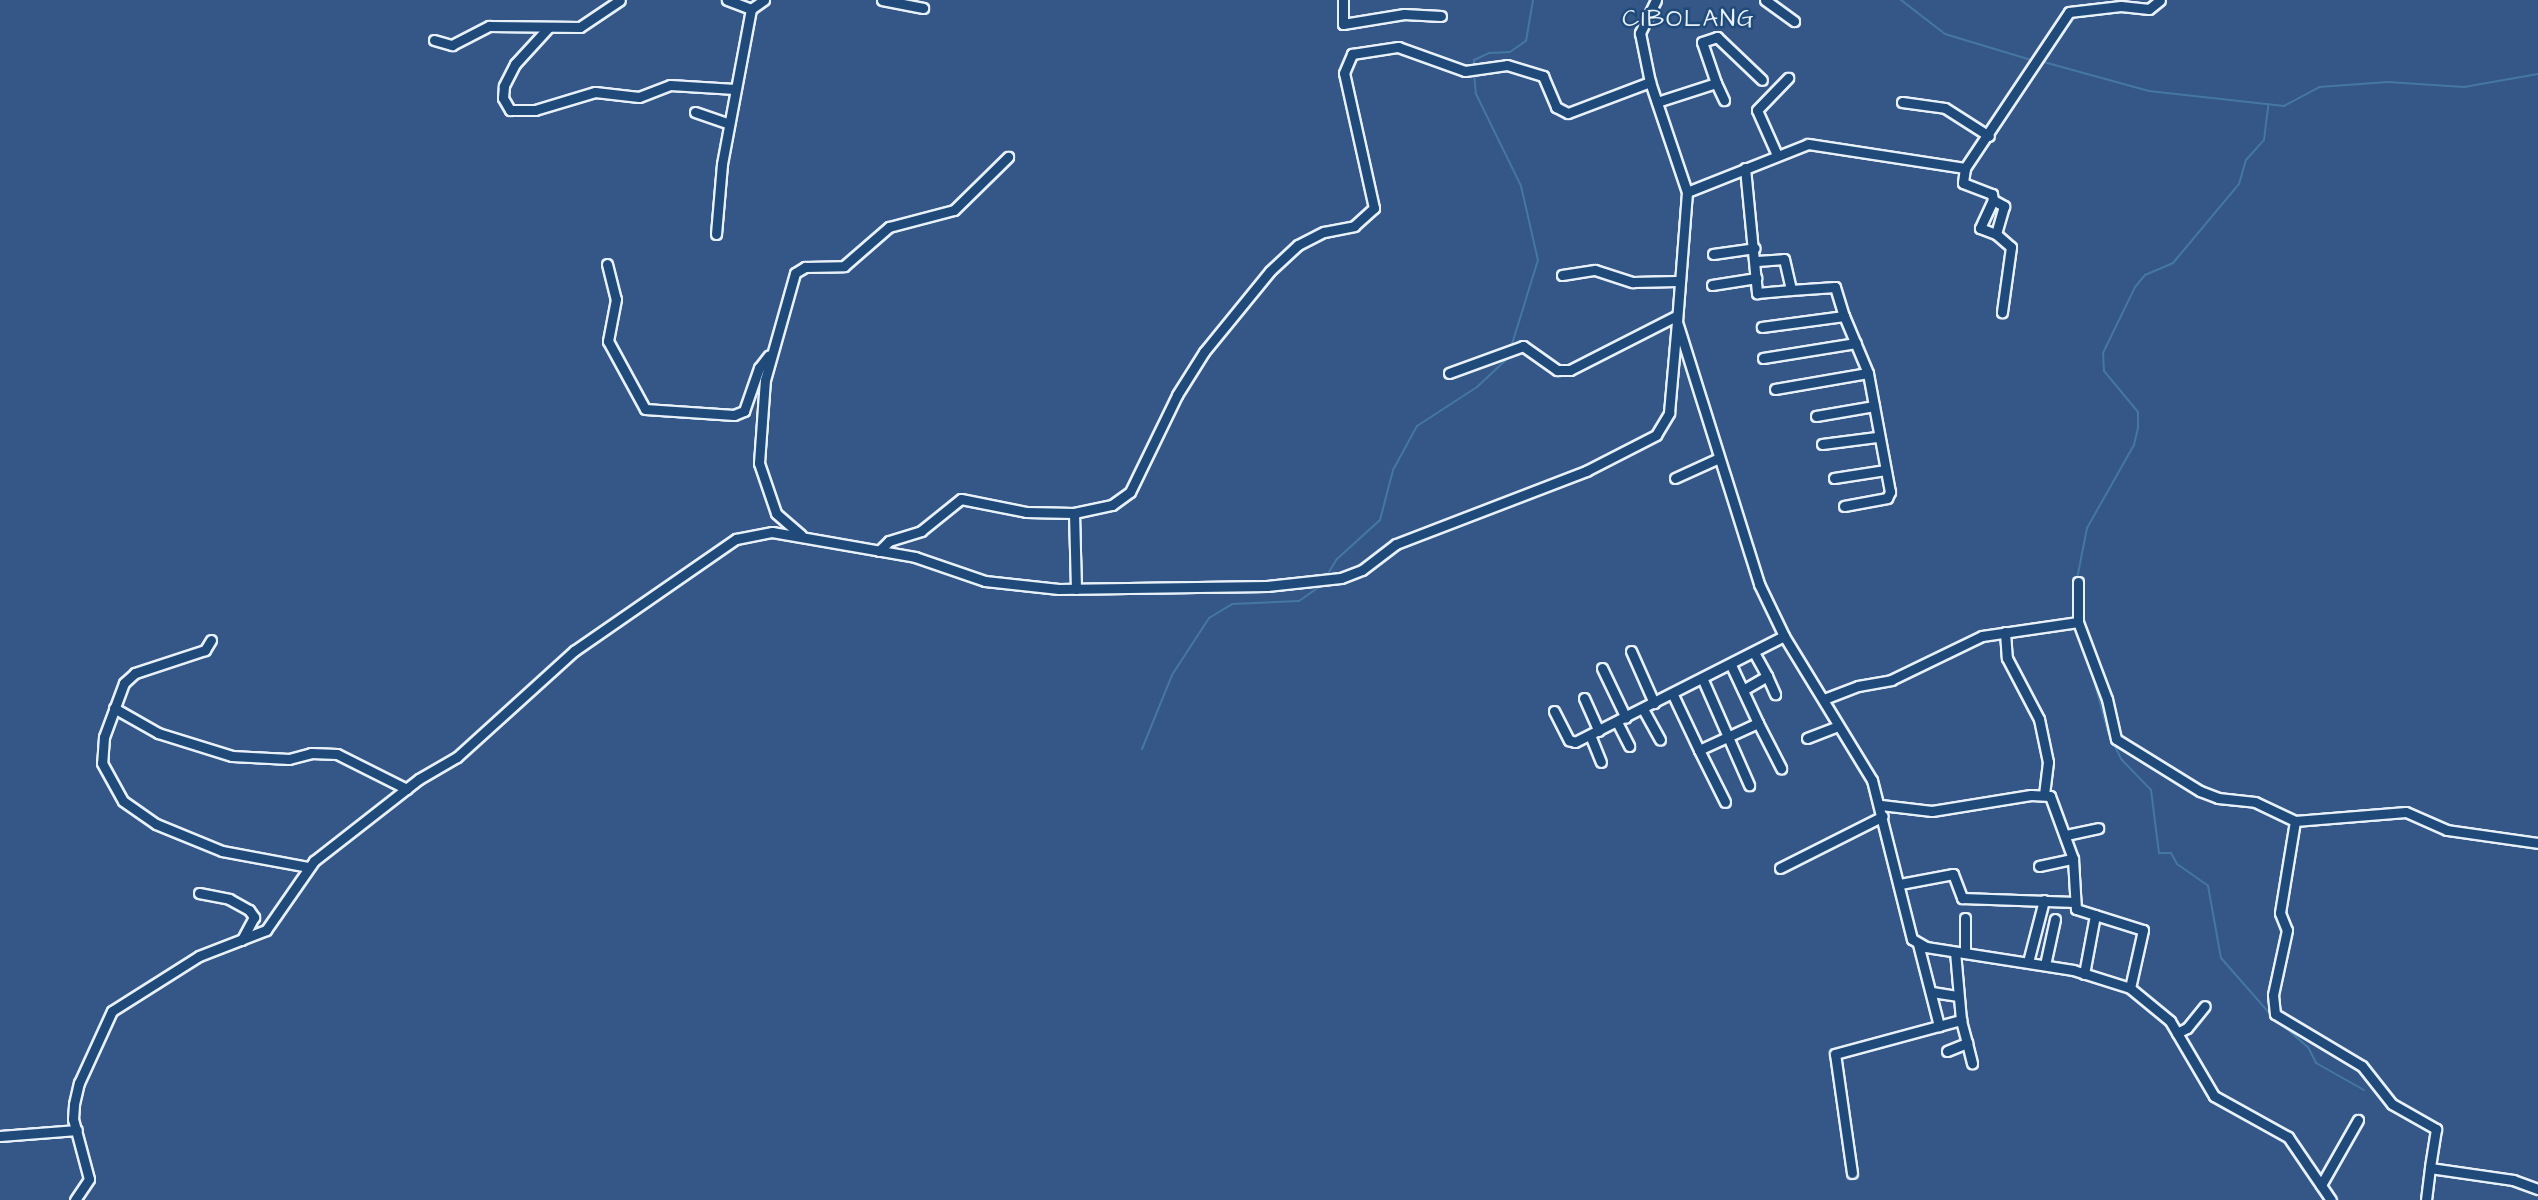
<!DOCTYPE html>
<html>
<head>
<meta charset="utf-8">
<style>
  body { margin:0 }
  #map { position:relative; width:2538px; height:1200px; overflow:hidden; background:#345787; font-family:"Architects Daughter",sans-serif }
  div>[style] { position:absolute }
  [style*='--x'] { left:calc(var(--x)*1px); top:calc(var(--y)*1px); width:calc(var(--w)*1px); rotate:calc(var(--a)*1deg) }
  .stream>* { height:2px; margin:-1px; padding:0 1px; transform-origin:1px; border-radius:1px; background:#4577a2 }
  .roads { filter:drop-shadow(2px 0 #e8f1f8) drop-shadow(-2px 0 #e8f1f8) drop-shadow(0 2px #e8f1f8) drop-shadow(0 -2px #e8f1f8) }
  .minor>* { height:9px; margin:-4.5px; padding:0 4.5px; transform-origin:4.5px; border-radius:4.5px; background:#1f4a7a }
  span { translate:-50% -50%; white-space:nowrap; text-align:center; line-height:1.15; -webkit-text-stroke:5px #1f4a7a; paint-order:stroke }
  .quarter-label { font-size:24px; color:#e8f1f8; letter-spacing:2px }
</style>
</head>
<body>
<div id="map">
  <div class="stream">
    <div style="--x:1901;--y:0;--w:56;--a:37.7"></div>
    <div style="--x:1945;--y:34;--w:90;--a:16.8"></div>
    <div style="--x:2040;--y:61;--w:113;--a:15.4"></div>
    <div style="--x:2149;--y:91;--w:136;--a:6.3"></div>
    <div style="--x:2284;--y:106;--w:40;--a:-28"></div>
    <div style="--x:2319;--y:87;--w:69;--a:-4.1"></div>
    <div style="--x:2388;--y:82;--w:76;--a:3.8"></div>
    <div style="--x:2464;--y:87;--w:75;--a:-10"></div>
    <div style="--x:1474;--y:67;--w:7;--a:-90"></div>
    <div style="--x:1474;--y:60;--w:17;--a:-25"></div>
    <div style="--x:1489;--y:53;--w:21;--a:-3"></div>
    <div style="--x:1510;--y:52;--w:19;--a:-35"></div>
    <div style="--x:1526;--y:41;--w:42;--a:-80.3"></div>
    <div style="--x:1474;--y:73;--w:21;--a:85"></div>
    <div style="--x:1476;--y:94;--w:102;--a:63.9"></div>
    <div style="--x:1521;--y:186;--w:76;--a:77.1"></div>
    <div style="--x:1538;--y:260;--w:91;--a:107.2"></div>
    <div style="--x:1326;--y:577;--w:21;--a:-59"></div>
    <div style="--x:1337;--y:559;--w:58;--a:-42.2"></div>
    <div style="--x:1380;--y:520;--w:52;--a:-75.4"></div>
    <div style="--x:1393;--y:470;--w:50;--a:-61.4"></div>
    <div style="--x:1417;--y:426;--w:72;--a:-33"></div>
    <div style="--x:1477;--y:387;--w:45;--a:-43.2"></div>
    <div style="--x:2077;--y:579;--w:52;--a:-78.9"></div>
    <div style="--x:2087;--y:528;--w:95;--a:-60.5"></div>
    <div style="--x:2134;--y:445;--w:17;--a:-77"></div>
    <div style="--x:2138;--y:428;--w:16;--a:-90"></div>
    <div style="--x:2138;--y:412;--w:53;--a:-129.7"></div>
    <div style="--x:2104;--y:371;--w:18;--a:-93"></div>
    <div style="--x:2103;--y:353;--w:73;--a:-64.1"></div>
    <div style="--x:2135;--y:287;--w:16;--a:-50"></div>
    <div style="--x:2145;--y:275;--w:30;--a:-23"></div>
    <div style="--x:2173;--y:263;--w:103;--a:-50.1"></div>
    <div style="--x:2239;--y:184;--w:25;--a:-74"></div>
    <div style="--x:2246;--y:160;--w:27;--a:-48"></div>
    <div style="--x:2264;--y:140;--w:35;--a:-83"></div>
    <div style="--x:2088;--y:659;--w:76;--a:74.7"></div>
    <div style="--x:2108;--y:732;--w:30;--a:64"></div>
    <div style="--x:2121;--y:759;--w:43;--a:45.9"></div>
    <div style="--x:2151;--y:790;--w:64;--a:82.8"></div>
    <div style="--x:2159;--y:853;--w:12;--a:0"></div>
    <div style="--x:2171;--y:853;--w:13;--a:61"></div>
    <div style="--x:2177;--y:864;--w:38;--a:35"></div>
    <div style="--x:2208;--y:886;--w:73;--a:79.8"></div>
    <div style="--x:2221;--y:958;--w:77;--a:48.7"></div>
    <div style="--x:1142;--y:749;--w:80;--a:-67.9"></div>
    <div style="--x:1172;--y:675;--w:68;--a:-57"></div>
    <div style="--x:1209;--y:618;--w:27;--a:-31"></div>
    <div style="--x:1232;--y:604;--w:67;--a:-2.6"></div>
    <div style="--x:1299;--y:601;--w:28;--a:-35"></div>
    <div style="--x:2279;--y:1022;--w:38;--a:41"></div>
    <div style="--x:2308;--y:1047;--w:18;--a:63"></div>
    <div style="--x:2316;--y:1063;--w:55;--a:29.4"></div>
  </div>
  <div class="roads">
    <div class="minor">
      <div style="--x:882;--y:0;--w:42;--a:11"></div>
      <div style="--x:1343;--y:0;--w:24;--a:90"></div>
      <div style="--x:1343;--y:24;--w:62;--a:-9.3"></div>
      <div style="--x:1404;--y:14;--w:37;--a:3"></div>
      <div style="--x:1656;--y:0;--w:37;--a:116"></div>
      <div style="--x:1640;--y:33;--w:50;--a:78.5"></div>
      <div style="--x:1650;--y:82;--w:116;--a:71.4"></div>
      <div style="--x:1687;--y:192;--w:130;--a:94.4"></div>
      <div style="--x:1677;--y:322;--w:275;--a:72.6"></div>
      <div style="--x:1759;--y:584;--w:58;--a:64.3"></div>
      <div style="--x:1784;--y:636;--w:169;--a:58.6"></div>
      <div style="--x:1872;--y:780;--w:164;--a:75.9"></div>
      <div style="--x:1912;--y:939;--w:16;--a:30"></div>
      <div style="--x:1926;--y:947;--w:149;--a:8.9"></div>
      <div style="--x:2073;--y:970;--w:60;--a:17.5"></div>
      <div style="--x:2130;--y:988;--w:52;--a:39.5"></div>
      <div style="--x:2170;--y:1021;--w:87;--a:59.6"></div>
      <div style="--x:2214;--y:1096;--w:85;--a:29"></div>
      <div style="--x:2288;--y:1137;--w:76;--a:55.7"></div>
      <div style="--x:1765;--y:0;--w:36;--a:36"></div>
      <div style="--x:751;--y:9;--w:16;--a:-35"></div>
      <div style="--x:548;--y:28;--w:49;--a:132.5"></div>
      <div style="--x:515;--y:64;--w:25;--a:117"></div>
      <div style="--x:504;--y:86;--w:12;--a:95"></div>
      <div style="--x:503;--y:98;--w:14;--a:60"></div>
      <div style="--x:510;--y:110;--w:25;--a:0"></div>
      <div style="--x:535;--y:110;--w:63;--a:-16.7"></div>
      <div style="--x:595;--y:92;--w:44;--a:6.5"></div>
      <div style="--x:639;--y:97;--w:33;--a:-21"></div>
      <div style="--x:670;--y:85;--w:65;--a:3.5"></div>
      <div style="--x:434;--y:40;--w:19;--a:16"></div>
      <div style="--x:452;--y:45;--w:42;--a:-27.2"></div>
      <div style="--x:489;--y:26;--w:91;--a:0.6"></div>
      <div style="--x:580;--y:27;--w:48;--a:-34"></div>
      <div style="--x:1716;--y:83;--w:19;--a:65"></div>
      <div style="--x:1657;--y:102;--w:62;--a:-17.9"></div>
      <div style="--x:1716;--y:83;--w:43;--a:-108.9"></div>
      <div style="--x:1702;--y:42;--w:16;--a:-18"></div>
      <div style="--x:1717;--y:37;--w:62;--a:43.7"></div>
      <div style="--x:1902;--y:102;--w:43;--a:7.9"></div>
      <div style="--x:1945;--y:108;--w:52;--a:32.5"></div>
      <div style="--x:695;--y:112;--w:36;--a:19"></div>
      <div style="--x:1777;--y:155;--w:49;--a:-114"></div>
      <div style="--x:1757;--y:110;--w:45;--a:-45.9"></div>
      <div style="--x:1745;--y:168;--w:126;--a:84.5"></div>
      <div style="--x:1757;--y:293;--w:34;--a:-5"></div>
      <div style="--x:1965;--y:168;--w:15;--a:98"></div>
      <div style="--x:1963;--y:183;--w:31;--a:21"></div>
      <div style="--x:1992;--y:194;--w:6;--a:81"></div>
      <div style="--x:1993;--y:200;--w:13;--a:29"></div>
      <div style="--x:2004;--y:206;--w:29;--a:106"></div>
      <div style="--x:1996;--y:234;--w:20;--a:41"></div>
      <div style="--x:2011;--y:247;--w:66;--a:97.9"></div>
      <div style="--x:1687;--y:192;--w:130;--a:-21.6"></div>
      <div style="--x:1808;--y:144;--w:159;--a:8.7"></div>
      <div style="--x:1965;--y:168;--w:187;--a:-56.3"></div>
      <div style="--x:2069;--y:12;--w:52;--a:-6.6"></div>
      <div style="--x:2121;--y:6;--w:28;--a:6"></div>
      <div style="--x:2149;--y:9;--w:14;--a:-39"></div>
      <div style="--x:1993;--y:200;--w:31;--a:115"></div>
      <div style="--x:1980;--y:228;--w:17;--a:21"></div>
      <div style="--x:716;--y:234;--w:70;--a:-85.1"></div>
      <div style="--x:722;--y:164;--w:158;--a:-79.4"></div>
      <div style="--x:751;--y:9;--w:26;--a:-159"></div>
      <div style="--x:1713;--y:254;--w:42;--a:-8.1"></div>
      <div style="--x:1757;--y:261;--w:27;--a:-4"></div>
      <div style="--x:1784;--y:259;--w:32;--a:77"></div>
      <div style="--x:1791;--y:290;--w:44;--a:-3.9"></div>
      <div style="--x:1835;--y:287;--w:30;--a:73"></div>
      <div style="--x:1844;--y:316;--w:83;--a:172.4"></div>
      <div style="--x:607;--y:264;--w:36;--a:76"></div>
      <div style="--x:616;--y:299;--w:43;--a:100.8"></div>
      <div style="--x:608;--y:341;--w:77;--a:61.4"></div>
      <div style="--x:645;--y:409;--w:89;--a:3.9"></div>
      <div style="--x:734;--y:415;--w:11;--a:-22"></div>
      <div style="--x:744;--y:411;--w:46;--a:-70.8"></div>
      <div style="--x:759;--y:368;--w:16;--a:-52"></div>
      <div style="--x:1562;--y:275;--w:33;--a:-9"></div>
      <div style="--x:1595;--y:270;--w:40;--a:18"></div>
      <div style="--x:1633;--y:282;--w:44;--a:-1.3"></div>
      <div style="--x:1712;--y:285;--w:45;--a:-9"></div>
      <div style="--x:1763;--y:358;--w:94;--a:-9.2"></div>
      <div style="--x:1449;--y:373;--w:79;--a:-20"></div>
      <div style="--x:1523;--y:346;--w:42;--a:35.2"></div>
      <div style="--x:1557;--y:370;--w:13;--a:0"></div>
      <div style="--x:1570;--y:370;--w:119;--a:-27"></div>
      <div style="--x:1775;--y:389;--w:94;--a:-9.8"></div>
      <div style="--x:1816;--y:416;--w:59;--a:-9.8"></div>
      <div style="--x:1822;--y:444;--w:55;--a:-7.3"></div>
      <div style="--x:1675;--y:478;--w:48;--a:-24.4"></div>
      <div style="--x:1834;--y:478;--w:52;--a:-8.9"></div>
      <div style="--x:1844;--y:506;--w:44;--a:-10.5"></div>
      <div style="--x:1887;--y:498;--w:7;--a:-63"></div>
      <div style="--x:1890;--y:492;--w:121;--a:-100.5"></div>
      <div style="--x:1868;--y:373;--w:62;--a:-112.8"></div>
      <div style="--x:801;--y:535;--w:33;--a:-139"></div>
      <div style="--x:776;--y:513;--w:53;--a:-108.8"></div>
      <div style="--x:759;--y:463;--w:83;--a:-85.9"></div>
      <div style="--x:765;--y:380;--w:111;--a:-74.3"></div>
      <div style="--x:795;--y:273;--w:12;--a:-31"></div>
      <div style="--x:805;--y:267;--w:39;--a:-1"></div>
      <div style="--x:844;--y:266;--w:60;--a:-40.9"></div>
      <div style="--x:889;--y:227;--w:67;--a:-14.7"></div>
      <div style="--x:954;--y:210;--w:76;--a:-44.5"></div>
      <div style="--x:879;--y:551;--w:14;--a:-45"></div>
      <div style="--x:889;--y:541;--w:34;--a:-17"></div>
      <div style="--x:921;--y:531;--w:51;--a:-38.7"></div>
      <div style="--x:961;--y:499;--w:66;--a:11.3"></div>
      <div style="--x:1026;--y:512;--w:48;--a:1.2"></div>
      <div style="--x:2078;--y:582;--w:40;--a:90"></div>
      <div style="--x:1076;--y:589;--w:76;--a:-91.5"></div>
      <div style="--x:1074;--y:513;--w:39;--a:-12"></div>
      <div style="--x:1112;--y:505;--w:22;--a:-36"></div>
      <div style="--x:1130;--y:492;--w:108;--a:-64.1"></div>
      <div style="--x:1177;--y:395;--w:51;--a:-57.9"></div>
      <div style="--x:1204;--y:352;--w:104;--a:-50.8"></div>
      <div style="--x:1270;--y:271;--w:38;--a:-43"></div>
      <div style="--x:1298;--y:245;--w:29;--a:-27"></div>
      <div style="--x:1324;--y:232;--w:31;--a:-11"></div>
      <div style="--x:1354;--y:226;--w:27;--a:-42"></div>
      <div style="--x:1374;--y:208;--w:138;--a:-102.5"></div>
      <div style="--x:1344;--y:73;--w:21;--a:-67"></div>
      <div style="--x:1352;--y:54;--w:47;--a:-8.7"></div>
      <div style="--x:1398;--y:47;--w:71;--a:19.7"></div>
      <div style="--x:1465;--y:71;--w:42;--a:-8.1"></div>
      <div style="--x:1507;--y:65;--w:38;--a:17"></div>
      <div style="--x:1543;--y:76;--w:34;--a:67"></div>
      <div style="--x:1556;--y:107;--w:13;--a:27"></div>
      <div style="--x:1568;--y:113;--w:88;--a:-20.7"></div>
      <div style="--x:2005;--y:632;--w:26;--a:86"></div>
      <div style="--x:2007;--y:658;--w:69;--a:62.3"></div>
      <div style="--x:2039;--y:719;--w:44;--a:78.2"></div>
      <div style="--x:2048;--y:762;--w:32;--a:97"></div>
      <div style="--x:211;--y:640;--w:12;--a:121"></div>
      <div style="--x:205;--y:650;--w:74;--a:161.8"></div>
      <div style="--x:135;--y:673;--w:15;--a:138"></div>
      <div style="--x:124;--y:683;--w:58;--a:110.3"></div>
      <div style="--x:104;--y:737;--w:26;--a:94"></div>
      <div style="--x:102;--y:763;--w:43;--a:61.1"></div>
      <div style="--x:123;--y:801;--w:40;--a:34.9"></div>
      <div style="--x:156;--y:824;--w:71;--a:22.2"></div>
      <div style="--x:222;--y:851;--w:87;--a:10.5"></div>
      <div style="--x:1631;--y:651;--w:57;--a:66.1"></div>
      <div style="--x:1602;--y:668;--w:55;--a:64.4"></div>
      <div style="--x:1767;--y:676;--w:20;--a:66"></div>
      <div style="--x:1703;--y:680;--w:115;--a:66.3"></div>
      <div style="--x:1743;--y:690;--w:28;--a:-30"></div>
      <div style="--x:1767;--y:676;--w:26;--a:-119"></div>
      <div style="--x:1673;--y:695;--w:61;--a:64.7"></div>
      <div style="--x:1699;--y:750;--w:65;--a:-24.6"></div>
      <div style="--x:1758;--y:723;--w:64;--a:-115"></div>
      <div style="--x:1584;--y:698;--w:36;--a:66"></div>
      <div style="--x:1824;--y:699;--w:36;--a:-21"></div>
      <div style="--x:1858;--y:686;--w:34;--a:-10"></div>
      <div style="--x:1891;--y:680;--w:101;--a:-25.8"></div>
      <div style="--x:1982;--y:636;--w:97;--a:-8.3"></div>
      <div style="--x:2078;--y:622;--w:82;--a:69.4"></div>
      <div style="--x:2107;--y:699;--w:41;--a:77.3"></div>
      <div style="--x:2116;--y:739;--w:99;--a:31.8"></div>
      <div style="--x:2200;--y:791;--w:19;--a:21"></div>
      <div style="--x:2218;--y:798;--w:37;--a:6"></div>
      <div style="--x:2255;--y:802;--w:44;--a:25.4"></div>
      <div style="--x:2295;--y:821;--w:111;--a:-4.6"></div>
      <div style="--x:2406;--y:812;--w:45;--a:23.7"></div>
      <div style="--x:2447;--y:830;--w:92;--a:8.1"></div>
      <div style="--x:114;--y:708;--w:51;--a:29.6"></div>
      <div style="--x:158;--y:733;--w:77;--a:17.3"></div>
      <div style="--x:232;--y:756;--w:57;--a:3"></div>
      <div style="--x:289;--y:759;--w:23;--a:-15"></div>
      <div style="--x:311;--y:753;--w:26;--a:2"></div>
      <div style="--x:337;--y:754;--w:78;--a:26.6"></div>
      <div style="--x:1643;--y:709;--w:35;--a:61"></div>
      <div style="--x:1554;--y:711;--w:33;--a:63"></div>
      <div style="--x:1569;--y:740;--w:6;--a:18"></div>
      <div style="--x:1575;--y:742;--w:234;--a:-26.9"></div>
      <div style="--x:1617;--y:722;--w:27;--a:63"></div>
      <div style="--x:1758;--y:723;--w:51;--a:62.9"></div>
      <div style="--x:1590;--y:735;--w:29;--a:68"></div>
      <div style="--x:1807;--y:738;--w:33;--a:-21"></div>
      <div style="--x:1699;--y:750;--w:58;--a:63.4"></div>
      <div style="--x:1881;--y:805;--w:51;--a:6.7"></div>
      <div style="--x:1932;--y:811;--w:100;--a:-9.2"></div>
      <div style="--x:2031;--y:795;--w:19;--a:3"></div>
      <div style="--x:2050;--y:796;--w:67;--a:69.9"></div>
      <div style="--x:2073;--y:859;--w:50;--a:86.6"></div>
      <div style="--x:2076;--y:909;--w:70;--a:17.4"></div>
      <div style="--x:2143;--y:930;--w:59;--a:102.6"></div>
      <div style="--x:2295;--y:821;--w:93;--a:99.3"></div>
      <div style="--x:2280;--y:913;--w:18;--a:68"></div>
      <div style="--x:2287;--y:930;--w:66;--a:102.2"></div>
      <div style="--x:2273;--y:995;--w:19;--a:84"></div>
      <div style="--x:2275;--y:1014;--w:101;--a:30.9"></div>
      <div style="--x:2362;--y:1066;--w:48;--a:51.7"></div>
      <div style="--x:2392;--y:1104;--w:51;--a:29.6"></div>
      <div style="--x:2436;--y:1129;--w:39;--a:99"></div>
      <div style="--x:2430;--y:1168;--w:84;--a:8.2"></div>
      <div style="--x:2513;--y:1180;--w:27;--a:20"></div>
      <div style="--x:2066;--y:835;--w:33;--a:-12"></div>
      <div style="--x:2039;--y:866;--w:35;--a:-12"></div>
      <div style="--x:1780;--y:868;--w:115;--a:-26.8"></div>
      <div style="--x:1900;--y:884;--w:54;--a:-10.7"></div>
      <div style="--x:1953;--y:874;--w:26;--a:69"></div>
      <div style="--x:1962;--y:898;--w:113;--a:2"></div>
      <div style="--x:199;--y:893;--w:31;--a:11"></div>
      <div style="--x:229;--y:899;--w:23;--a:29"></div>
      <div style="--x:249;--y:910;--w:9;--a:54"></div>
      <div style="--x:254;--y:917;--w:26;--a:118"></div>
      <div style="--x:1965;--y:918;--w:35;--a:90"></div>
      <div style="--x:1918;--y:944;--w:85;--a:75.6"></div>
      <div style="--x:2028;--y:962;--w:64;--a:-75.5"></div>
      <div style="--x:2045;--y:965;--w:47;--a:-77.7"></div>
      <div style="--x:2084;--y:974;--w:60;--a:-79.4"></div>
      <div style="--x:1932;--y:992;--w:25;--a:9"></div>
      <div style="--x:2177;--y:1033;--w:11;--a:-27"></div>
      <div style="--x:2187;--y:1028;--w:28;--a:-51"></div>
      <div style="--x:1967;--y:1043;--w:21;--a:76"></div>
      <div style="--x:1947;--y:1051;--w:22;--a:-22"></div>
      <div style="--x:1967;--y:1043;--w:24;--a:-105"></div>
      <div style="--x:1961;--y:1020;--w:68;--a:-95"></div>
      <div style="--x:0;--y:1136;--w:77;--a:-4.5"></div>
      <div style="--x:1852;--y:1173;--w:120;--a:-98.1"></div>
      <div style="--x:1835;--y:1054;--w:131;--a:-15.1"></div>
      <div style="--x:2321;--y:1185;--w:75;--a:-60.4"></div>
      <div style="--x:75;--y:1200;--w:25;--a:-56"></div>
      <div style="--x:89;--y:1179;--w:62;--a:-104.9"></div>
      <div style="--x:73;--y:1119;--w:15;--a:-86"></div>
      <div style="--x:74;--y:1104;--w:22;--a:-77"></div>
      <div style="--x:79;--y:1083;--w:79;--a:-65.4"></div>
      <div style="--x:112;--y:1011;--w:103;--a:-32.3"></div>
      <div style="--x:199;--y:956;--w:72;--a:-21.2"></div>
      <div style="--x:266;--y:930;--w:84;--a:-55.2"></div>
      <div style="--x:314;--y:861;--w:133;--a:-38"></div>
      <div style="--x:419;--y:779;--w:44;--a:-30.1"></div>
      <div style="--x:457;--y:757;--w:158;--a:-42.2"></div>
      <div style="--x:574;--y:651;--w:197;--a:-34.7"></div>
      <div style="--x:736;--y:539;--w:37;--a:-11"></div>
      <div style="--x:772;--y:532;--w:145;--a:9.9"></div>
      <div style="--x:915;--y:557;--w:74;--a:18.9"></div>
      <div style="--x:985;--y:581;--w:74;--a:6.2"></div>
      <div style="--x:1059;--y:589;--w:208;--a:-0.8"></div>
      <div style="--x:1267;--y:586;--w:74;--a:-6.2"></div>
      <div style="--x:1341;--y:578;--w:22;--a:-21"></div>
      <div style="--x:1362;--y:570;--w:43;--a:-37.4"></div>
      <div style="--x:1396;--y:544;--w:204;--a:-21"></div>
      <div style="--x:1586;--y:471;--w:79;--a:-27.2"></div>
      <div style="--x:1656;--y:435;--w:26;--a:-59"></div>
      <div style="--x:1669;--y:413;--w:91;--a:-85"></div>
      <div style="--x:2426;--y:1200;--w:32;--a:-83"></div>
    </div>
  </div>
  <div class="quarter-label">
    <span style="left:1689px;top:20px">CIBOLANG</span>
  </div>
</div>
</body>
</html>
